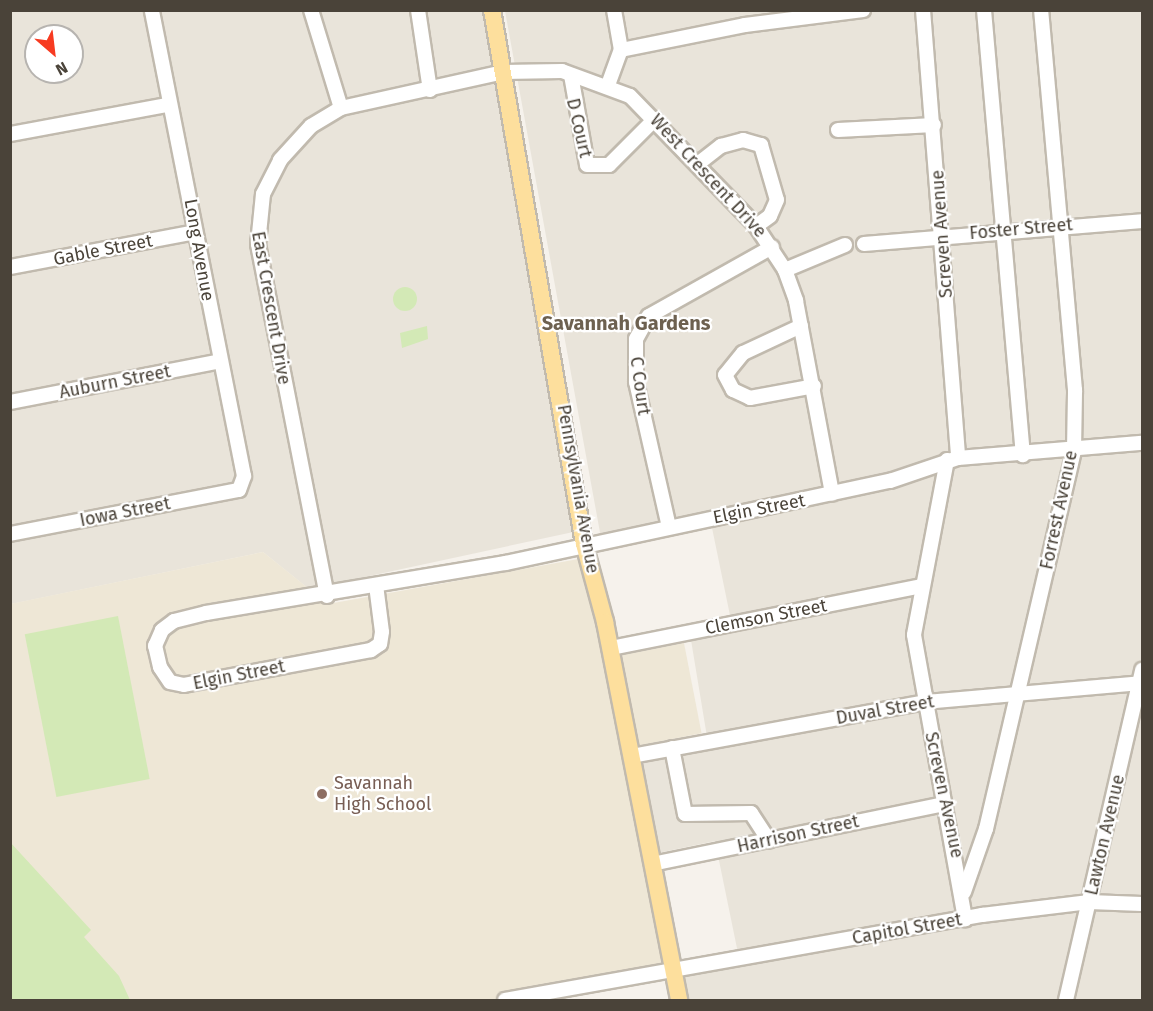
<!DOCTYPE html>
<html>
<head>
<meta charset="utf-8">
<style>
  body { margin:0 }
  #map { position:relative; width:1153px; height:1011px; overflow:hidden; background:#f6f2ec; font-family:"Fira Sans",sans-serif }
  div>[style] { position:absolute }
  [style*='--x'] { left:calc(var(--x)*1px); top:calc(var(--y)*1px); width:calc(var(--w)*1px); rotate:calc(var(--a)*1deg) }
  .residential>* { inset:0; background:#e9e4da }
  .education>* { inset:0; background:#eee7d6; transform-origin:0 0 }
  .green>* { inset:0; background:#d3e9b6; transform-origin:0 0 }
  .round { border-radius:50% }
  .roads { filter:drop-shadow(2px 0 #c1baae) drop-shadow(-2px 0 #c1baae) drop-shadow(0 2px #c1baae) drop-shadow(0 -2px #c1baae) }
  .minor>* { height:14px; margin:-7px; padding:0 7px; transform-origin:7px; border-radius:7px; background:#fff }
  .major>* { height:16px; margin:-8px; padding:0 8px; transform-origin:8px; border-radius:8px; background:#fddf9d }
  .dots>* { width:16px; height:16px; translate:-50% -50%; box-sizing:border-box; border:3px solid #fff; border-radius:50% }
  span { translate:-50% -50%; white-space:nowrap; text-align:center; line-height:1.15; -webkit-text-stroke:4.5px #fff; paint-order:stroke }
  .street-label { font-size:18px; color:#4a4339 }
  .education-label { font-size:18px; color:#785e54 }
  .left { translate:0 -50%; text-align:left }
  .neighbourhood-label { font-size:20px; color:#6d6150; font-weight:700 }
  .frame { position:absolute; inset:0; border:12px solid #4a4339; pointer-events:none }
  .north { position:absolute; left:24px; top:24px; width:60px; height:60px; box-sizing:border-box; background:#fff; border:2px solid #b7b4b0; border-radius:50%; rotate:152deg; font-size:16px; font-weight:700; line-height:24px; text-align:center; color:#4a4339 }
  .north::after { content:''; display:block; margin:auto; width:21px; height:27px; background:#f73b21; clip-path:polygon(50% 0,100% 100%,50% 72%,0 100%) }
</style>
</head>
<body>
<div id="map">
  <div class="residential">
    <div style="clip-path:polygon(evenodd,11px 11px,482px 11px,578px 531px,309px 589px,263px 552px,11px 604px,11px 11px,36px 36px,72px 36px,72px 72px,36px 72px,36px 36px)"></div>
    <div style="clip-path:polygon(505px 11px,1142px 11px,1142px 1000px,688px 1000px,682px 977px,740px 963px,715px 841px,658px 853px,642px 761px,709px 749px,691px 640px,733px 630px,711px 523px,603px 549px)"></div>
  </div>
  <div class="education">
    <div style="clip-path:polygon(263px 552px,328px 604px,584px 558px,673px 969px,499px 1000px,11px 1000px,10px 604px)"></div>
    <div style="left:684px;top:643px;width:92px;height:64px;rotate:79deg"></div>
  </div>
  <div class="green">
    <div class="round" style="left:393px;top:287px;width:24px;height:24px"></div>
    <div style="clip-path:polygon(427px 326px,428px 339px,402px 348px,400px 333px)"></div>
    <div style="left:118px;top:616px;width:166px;height:95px;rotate:79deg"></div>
    <div style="clip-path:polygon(10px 842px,91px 930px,84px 937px,119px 976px,130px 1000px,11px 1000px)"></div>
  </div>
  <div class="roads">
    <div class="minor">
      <div style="--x:311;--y:10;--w:102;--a:73"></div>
      <div style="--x:418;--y:10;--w:81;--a:81.5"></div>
      <div style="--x:923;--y:10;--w:449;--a:85.5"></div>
      <div style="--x:984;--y:10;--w:447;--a:85"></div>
      <div style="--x:621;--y:50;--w:126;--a:-11.4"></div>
      <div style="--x:745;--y:25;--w:119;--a:-7.2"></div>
      <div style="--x:571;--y:75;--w:91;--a:79.9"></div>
      <div style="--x:587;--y:165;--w:22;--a:0"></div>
      <div style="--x:609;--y:165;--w:65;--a:-45"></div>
      <div style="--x:608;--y:85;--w:37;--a:-70"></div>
      <div style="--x:621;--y:50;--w:41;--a:-99.9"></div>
      <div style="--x:838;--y:130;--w:96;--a:-3"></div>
      <div style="--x:10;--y:134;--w:160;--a:-10.5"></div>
      <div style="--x:699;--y:163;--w:28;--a:-38"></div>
      <div style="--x:721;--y:146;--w:23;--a:-15"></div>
      <div style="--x:743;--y:140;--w:19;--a:16"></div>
      <div style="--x:761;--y:145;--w:57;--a:73.8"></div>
      <div style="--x:777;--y:200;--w:17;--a:114"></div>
      <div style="--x:770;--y:216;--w:17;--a:144"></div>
      <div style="--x:864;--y:244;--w:279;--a:-4.7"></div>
      <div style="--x:10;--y:267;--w:188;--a:-10.7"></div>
      <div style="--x:785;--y:270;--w:65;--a:-22.6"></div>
      <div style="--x:801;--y:326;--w:64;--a:155"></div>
      <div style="--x:743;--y:353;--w:28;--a:129"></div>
      <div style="--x:725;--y:375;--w:17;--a:62"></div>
      <div style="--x:733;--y:390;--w:19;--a:25"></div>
      <div style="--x:750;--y:398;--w:65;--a:-10.6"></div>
      <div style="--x:10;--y:402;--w:214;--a:-11"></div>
      <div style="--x:947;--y:460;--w:178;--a:100.7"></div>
      <div style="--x:914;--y:635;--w:289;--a:79.8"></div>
      <div style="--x:669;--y:527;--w:149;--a:-102.8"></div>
      <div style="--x:636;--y:382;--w:43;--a:-90"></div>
      <div style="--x:636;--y:339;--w:26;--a:-61"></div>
      <div style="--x:649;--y:316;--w:141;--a:-29.3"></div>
      <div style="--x:10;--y:534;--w:233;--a:-10.9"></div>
      <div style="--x:239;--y:490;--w:15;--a:-70"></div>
      <div style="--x:244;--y:476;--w:475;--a:-101.2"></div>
      <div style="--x:376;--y:585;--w:47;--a:82.7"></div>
      <div style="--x:382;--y:632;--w:12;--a:99"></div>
      <div style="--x:380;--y:644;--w:11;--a:146"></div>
      <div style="--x:371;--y:650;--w:190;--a:169.4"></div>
      <div style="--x:184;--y:685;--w:14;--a:-168"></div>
      <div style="--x:170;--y:682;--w:18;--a:-124"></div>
      <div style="--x:160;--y:667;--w:22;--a:-103"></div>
      <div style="--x:155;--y:646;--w:17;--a:-66"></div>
      <div style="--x:162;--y:630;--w:15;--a:-37"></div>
      <div style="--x:174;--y:621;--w:33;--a:-14"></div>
      <div style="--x:206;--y:613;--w:304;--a:-9.5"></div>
      <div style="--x:506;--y:563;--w:393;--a:-12.1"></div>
      <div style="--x:890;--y:481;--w:72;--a:-18.7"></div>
      <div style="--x:958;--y:458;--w:185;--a:-4.7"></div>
      <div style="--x:327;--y:596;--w:359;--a:-101.1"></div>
      <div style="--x:258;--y:244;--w:50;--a:-84.3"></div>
      <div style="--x:263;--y:194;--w:38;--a:-63"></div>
      <div style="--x:280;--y:160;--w:46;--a:-47.6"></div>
      <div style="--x:311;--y:126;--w:35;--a:-31"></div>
      <div style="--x:341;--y:108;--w:166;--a:-12.5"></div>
      <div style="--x:503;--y:72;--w:59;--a:-1"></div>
      <div style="--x:562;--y:71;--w:72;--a:20.2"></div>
      <div style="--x:630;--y:96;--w:181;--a:45.9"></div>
      <div style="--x:756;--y:226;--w:53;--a:56.6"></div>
      <div style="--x:785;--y:270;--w:33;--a:70"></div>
      <div style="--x:796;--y:301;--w:196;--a:79.4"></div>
      <div style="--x:611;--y:648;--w:317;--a:-11.3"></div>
      <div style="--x:672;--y:748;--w:67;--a:78.9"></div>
      <div style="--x:685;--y:814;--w:66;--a:-0.9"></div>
      <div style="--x:751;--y:813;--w:33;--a:57"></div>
      <div style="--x:631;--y:756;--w:299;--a:-10.4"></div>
      <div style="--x:925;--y:702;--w:218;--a:-5"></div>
      <div style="--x:652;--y:864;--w:299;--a:-11.6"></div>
      <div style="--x:964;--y:892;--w:67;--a:-70.8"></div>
      <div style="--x:986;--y:829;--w:389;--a:-76.9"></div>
      <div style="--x:1074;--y:450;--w:60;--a:-89"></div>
      <div style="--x:1075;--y:390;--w:382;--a:-95.1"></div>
      <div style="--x:505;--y:1000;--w:485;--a:-10.1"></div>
      <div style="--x:982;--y:915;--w:108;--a:-6.9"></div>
      <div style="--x:1089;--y:902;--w:53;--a:2.2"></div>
      <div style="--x:1066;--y:1000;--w:339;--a:-77"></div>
    </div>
    <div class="major">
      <div style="--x:492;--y:10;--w:542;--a:80.22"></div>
      <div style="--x:584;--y:544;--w:81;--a:74.9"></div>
      <div style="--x:605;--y:622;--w:385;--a:78.9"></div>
    </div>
  </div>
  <div class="dots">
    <div style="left:322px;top:794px;background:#8d6e63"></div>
  </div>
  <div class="street-label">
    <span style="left:579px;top:128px;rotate:77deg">D Court</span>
    <span style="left:708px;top:176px;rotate:47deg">West Crescent Drive</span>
    <span style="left:1021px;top:229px;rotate:-5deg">Foster Street</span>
    <span style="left:942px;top:234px;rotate:-94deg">Screven Avenue</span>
    <span style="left:103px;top:250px;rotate:-11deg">Gable Street</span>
    <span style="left:199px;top:250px;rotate:80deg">Long Avenue</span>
    <span style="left:271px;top:308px;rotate:80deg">East Crescent Drive</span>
    <span style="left:115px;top:382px;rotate:-11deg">Auburn Street</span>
    <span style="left:640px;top:386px;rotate:82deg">C Court</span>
    <span style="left:578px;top:489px;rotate:80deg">Pennsylvania Avenue</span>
    <span style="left:759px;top:509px;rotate:-11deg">Elgin Street</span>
    <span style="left:1059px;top:510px;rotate:-78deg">Forrest Avenue</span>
    <span style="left:125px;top:512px;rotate:-11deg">Iowa Street</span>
    <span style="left:766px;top:617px;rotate:-11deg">Clemson Street</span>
    <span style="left:239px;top:675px;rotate:-11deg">Elgin Street</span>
    <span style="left:885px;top:710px;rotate:-10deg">Duval Street</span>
    <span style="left:944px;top:795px;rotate:78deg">Screven Avenue</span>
    <span style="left:798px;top:834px;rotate:-12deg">Harrison Street</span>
    <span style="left:1105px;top:835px;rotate:-77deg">Lawton Avenue</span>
    <span style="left:907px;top:929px;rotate:-10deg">Capitol Street</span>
  </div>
  <div class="education-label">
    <span class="left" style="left:334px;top:794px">Savannah<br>High School</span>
  </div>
  <div class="neighbourhood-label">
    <span style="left:626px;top:323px">Savannah Gardens</span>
  </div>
  <div class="frame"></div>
  <div class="north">N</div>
</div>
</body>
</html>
